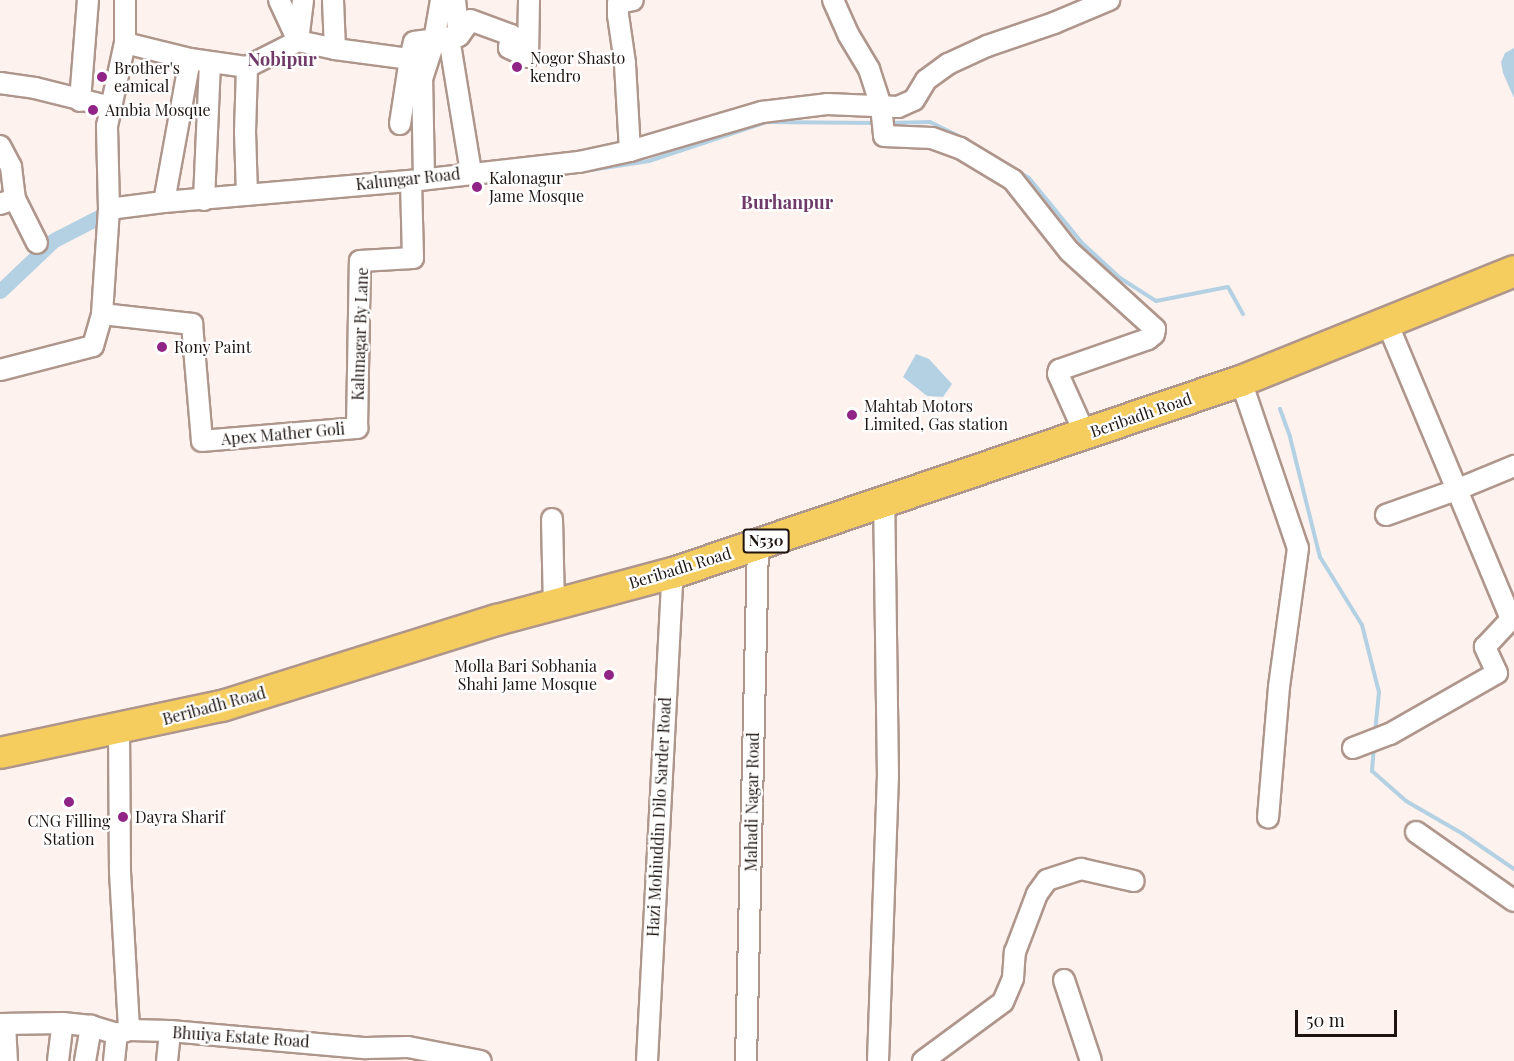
<!DOCTYPE html>
<html>
<head>
<meta charset="utf-8">
<style>
  body { margin:0 }
  #map { position:relative; width:1514px; height:1061px; overflow:hidden; background:#fdf2ee; font-family:"Playfair Display",serif }
  div>[style] { position:absolute }
  [style*='--x'] { left:calc(var(--x)*1px); top:calc(var(--y)*1px); width:calc(var(--w)*1px); rotate:calc(var(--a)*1deg) }
  .water>* { inset:0; background:#b4d1e4 }
  .stream>* { height:4px; margin:-2px; padding:0 2px; transform-origin:2px; border-radius:2px; background:#b4d1e4 }
  .canal>* { height:15px; margin:-7.5px; padding:0 7.5px; transform-origin:7.5px; border-radius:7.5px; background:#b4d1e4 }
  .roads { filter:drop-shadow(2px 0 #af968c) drop-shadow(-2px 0 #af968c) drop-shadow(0 2px #af968c) drop-shadow(0 -2px #af968c) }
  .minor>* { height:20px; margin:-10px; padding:0 10px; transform-origin:10px; border-radius:10px; background:#fff }
  .highway>* { height:30px; margin:-15px; padding:0 15px; transform-origin:15px; border-radius:15px; background:#f5cc5e }
  .dots>* { width:16px; height:16px; translate:-50% -50%; box-sizing:border-box; border:3px solid #fff; border-radius:50% }
  span { translate:-50% -50%; white-space:nowrap; text-align:center; line-height:1.15; -webkit-text-stroke:4.5px #fff; paint-order:stroke }
  .shield-label span { padding:2px 4px; background:#fff; border:2px solid; border-radius:4px; -webkit-text-stroke-width:0 }
  .shield-label { font-size:15px; color:#1e1511; font-weight:700 }
  .poi-label { font-size:16px; color:#1e1511 }
  .left { translate:0 -50%; text-align:left }
  .right { translate:-100% -50%; text-align:right }
  .street-label { font-size:16px; color:#1e1511 }
  .neighbourhood-label { font-size:18px; color:#6f3968; font-weight:700 }
  .scale { position:absolute; left:1295px; top:1010px; width:102px; height:27px; box-sizing:border-box; border:3px solid #1e1511; border-top:0; padding-left:8px; font-size:18px; line-height:21px; white-space:nowrap; color:#1e1511; -webkit-text-stroke:4px #fff; paint-order:stroke }
</style>
</head>
<body>
<div id="map">
  <div class="water">
    <div style="clip-path:polygon(1514px 48px,1514px 98px,1503px 73px,1501px 62px,1505px 53px)"></div>
    <div style="clip-path:polygon(916px 354px,929px 359px,952px 384px,943px 397px,927px 396px,903px 377px)"></div>
  </div>
  <div class="stream">
    <div style="--x:889;--y:123;--w:41;--a:-1.4"></div>
    <div style="--x:930;--y:122;--w:37;--a:26"></div>
    <div style="--x:963;--y:138;--w:77;--a:31.2"></div>
    <div style="--x:1029;--y:178;--w:84;--a:50.8"></div>
    <div style="--x:1082;--y:243;--w:52;--a:42.6"></div>
    <div style="--x:1120;--y:278;--w:43;--a:32.6"></div>
    <div style="--x:1156;--y:301;--w:73;--a:-11"></div>
    <div style="--x:1228;--y:287;--w:31;--a:61"></div>
    <div style="--x:578;--y:172;--w:72;--a:-8.8"></div>
    <div style="--x:649;--y:161;--w:124;--a:-18.3"></div>
    <div style="--x:767;--y:122;--w:108;--a:0.5"></div>
    <div style="--x:1280;--y:409;--w:30;--a:70"></div>
    <div style="--x:1290;--y:437;--w:124;--a:76"></div>
    <div style="--x:1320;--y:557;--w:80;--a:58.3"></div>
    <div style="--x:1362;--y:625;--w:69;--a:75.8"></div>
    <div style="--x:1379;--y:692;--w:41;--a:95.6"></div>
    <div style="--x:1374;--y:747;--w:24;--a:95"></div>
    <div style="--x:1372;--y:771;--w:45;--a:41.4"></div>
    <div style="--x:1406;--y:801;--w:66;--a:30.1"></div>
    <div style="--x:1463;--y:834;--w:62;--a:34.5"></div>
  </div>
  <div class="canal">
    <div style="--x:0;--y:291;--w:74;--a:-43.4"></div>
    <div style="--x:54;--y:240;--w:51;--a:-27.1"></div>
  </div>
  <div class="roads">
    <div class="minor">
      <div style="--x:279;--y:0;--w:45;--a:65.1"></div>
      <div style="--x:333;--y:0;--w:49;--a:87.7"></div>
      <div style="--x:455;--y:0;--w:36;--a:84"></div>
      <div style="--x:833;--y:0;--w:37;--a:66"></div>
      <div style="--x:848;--y:34;--w:41;--a:59"></div>
      <div style="--x:869;--y:69;--w:39;--a:72"></div>
      <div style="--x:881;--y:106;--w:30;--a:84"></div>
      <div style="--x:884;--y:136;--w:48;--a:2.4"></div>
      <div style="--x:932;--y:138;--w:30;--a:20"></div>
      <div style="--x:960;--y:148;--w:62;--a:31.1"></div>
      <div style="--x:1013;--y:180;--w:90;--a:51.7"></div>
      <div style="--x:1069;--y:251;--w:116;--a:42.2"></div>
      <div style="--x:1155;--y:329;--w:5;--a:101"></div>
      <div style="--x:1154;--y:334;--w:8;--a:140"></div>
      <div style="--x:1148;--y:339;--w:94;--a:160.8"></div>
      <div style="--x:1059;--y:370;--w:4;--a:104"></div>
      <div style="--x:1058;--y:374;--w:66;--a:65.8"></div>
      <div style="--x:449;--y:38;--w:136;--a:80.7"></div>
      <div style="--x:298;--y:41;--w:41;--a:-83"></div>
      <div style="--x:125;--y:43;--w:67;--a:13.8"></div>
      <div style="--x:190;--y:59;--w:58;--a:8"></div>
      <div style="--x:247;--y:67;--w:57;--a:-27"></div>
      <div style="--x:298;--y:41;--w:38;--a:12"></div>
      <div style="--x:335;--y:49;--w:76;--a:7.6"></div>
      <div style="--x:410;--y:59;--w:17;--a:-77"></div>
      <div style="--x:414;--y:42;--w:45;--a:-7.6"></div>
      <div style="--x:459;--y:36;--w:19;--a:-55"></div>
      <div style="--x:470;--y:20;--w:44;--a:20.1"></div>
      <div style="--x:511;--y:35;--w:13;--a:99"></div>
      <div style="--x:509;--y:48;--w:21;--a:25"></div>
      <div style="--x:528;--y:57;--w:57;--a:-89"></div>
      <div style="--x:0;--y:83;--w:35;--a:8"></div>
      <div style="--x:35;--y:88;--w:78;--a:14"></div>
      <div style="--x:80;--y:101;--w:101;--a:-85.5"></div>
      <div style="--x:400;--y:124;--w:66;--a:-81.3"></div>
      <div style="--x:0;--y:146;--w:24;--a:62"></div>
      <div style="--x:11;--y:167;--w:32;--a:83"></div>
      <div style="--x:15;--y:199;--w:16;--a:162"></div>
      <div style="--x:630;--y:151;--w:88;--a:-93.3"></div>
      <div style="--x:625;--y:63;--w:49;--a:-98.3"></div>
      <div style="--x:618;--y:15;--w:12;--a:-90"></div>
      <div style="--x:618;--y:3;--w:15;--a:-11"></div>
      <div style="--x:424;--y:179;--w:100;--a:-91.1"></div>
      <div style="--x:422;--y:79;--w:40;--a:-72"></div>
      <div style="--x:434;--y:41;--w:42;--a:-80.3"></div>
      <div style="--x:247;--y:195;--w:63;--a:-91.8"></div>
      <div style="--x:245;--y:132;--w:65;--a:-88.2"></div>
      <div style="--x:15;--y:199;--w:49;--a:63.4"></div>
      <div style="--x:204;--y:200;--w:137;--a:-87.5"></div>
      <div style="--x:164;--y:202;--w:145;--a:-79.7"></div>
      <div style="--x:109;--y:209;--w:55;--a:-7.3"></div>
      <div style="--x:164;--y:202;--w:248;--a:-4.9"></div>
      <div style="--x:411;--y:181;--w:169;--a:-6.5"></div>
      <div style="--x:579;--y:162;--w:52;--a:-12.2"></div>
      <div style="--x:630;--y:151;--w:138;--a:-16.5"></div>
      <div style="--x:762;--y:112;--w:65;--a:-7"></div>
      <div style="--x:827;--y:104;--w:71;--a:2.4"></div>
      <div style="--x:898;--y:107;--w:17;--a:-24"></div>
      <div style="--x:914;--y:100;--w:23;--a:-59"></div>
      <div style="--x:926;--y:80;--w:27;--a:-36"></div>
      <div style="--x:948;--y:64;--w:43;--a:-24.8"></div>
      <div style="--x:987;--y:46;--w:71;--a:-18.9"></div>
      <div style="--x:1054;--y:23;--w:60;--a:-22.7"></div>
      <div style="--x:102;--y:314;--w:91;--a:6.3"></div>
      <div style="--x:192;--y:324;--w:117;--a:85.1"></div>
      <div style="--x:202;--y:441;--w:156;--a:-4.8"></div>
      <div style="--x:357;--y:428;--w:167;--a:-89"></div>
      <div style="--x:360;--y:261;--w:53;--a:-3.2"></div>
      <div style="--x:413;--y:258;--w:77;--a:-91.5"></div>
      <div style="--x:0;--y:370;--w:96;--a:-14.5"></div>
      <div style="--x:93;--y:346;--w:33;--a:-74"></div>
      <div style="--x:102;--y:314;--w:105;--a:-86.2"></div>
      <div style="--x:109;--y:209;--w:83;--a:-91.4"></div>
      <div style="--x:107;--y:126;--w:85;--a:-77.8"></div>
      <div style="--x:125;--y:43;--w:43;--a:-90"></div>
      <div style="--x:1241;--y:381;--w:176;--a:71.2"></div>
      <div style="--x:1298;--y:548;--w:140;--a:97.8"></div>
      <div style="--x:1279;--y:687;--w:131;--a:94.8"></div>
      <div style="--x:1386;--y:515;--w:74;--a:-19.7"></div>
      <div style="--x:1456;--y:490;--w:63;--a:-22.5"></div>
      <div style="--x:552;--y:519;--w:85;--a:88.7"></div>
      <div style="--x:119;--y:729;--w:143;--a:89.6"></div>
      <div style="--x:120;--y:872;--w:158;--a:86.7"></div>
      <div style="--x:1353;--y:748;--w:40;--a:-21"></div>
      <div style="--x:1390;--y:734;--w:123;--a:-29.7"></div>
      <div style="--x:1497;--y:673;--w:29;--a:-115"></div>
      <div style="--x:1485;--y:647;--w:38;--a:-47"></div>
      <div style="--x:1511;--y:619;--w:322;--a:-112.7"></div>
      <div style="--x:1416;--y:832;--w:120;--a:35.1"></div>
      <div style="--x:1064;--y:980;--w:85;--a:71.6"></div>
      <div style="--x:0;--y:1024;--w:63;--a:-0.9"></div>
      <div style="--x:63;--y:1023;--w:28;--a:6"></div>
      <div style="--x:91;--y:1026;--w:27;--a:17"></div>
      <div style="--x:117;--y:1034;--w:13;--a:-18"></div>
      <div style="--x:129;--y:1030;--w:41;--a:1.4"></div>
      <div style="--x:170;--y:1031;--w:197;--a:5"></div>
      <div style="--x:366;--y:1048;--w:42;--a:-1.4"></div>
      <div style="--x:408;--y:1047;--w:74;--a:10.9"></div>
      <div style="--x:5;--y:1024;--w:37;--a:87"></div>
      <div style="--x:58;--y:1061;--w:38;--a:-83"></div>
      <div style="--x:85;--y:1061;--w:36;--a:-80"></div>
      <div style="--x:114;--y:1061;--w:27;--a:-84"></div>
      <div style="--x:167;--y:1061;--w:30;--a:-84"></div>
      <div style="--x:647;--y:1061;--w:489;--a:-87"></div>
      <div style="--x:746;--y:1061;--w:518;--a:-88.67"></div>
      <div style="--x:878;--y:1061;--w:284;--a:-88"></div>
      <div style="--x:888;--y:777;--w:276;--a:-90.8"></div>
      <div style="--x:923;--y:1061;--w:99;--a:-36.4"></div>
      <div style="--x:1003;--y:1002;--w:26;--a:-67"></div>
      <div style="--x:1013;--y:978;--w:26;--a:-86"></div>
      <div style="--x:1015;--y:952;--w:62;--a:-69.2"></div>
      <div style="--x:1037;--y:894;--w:17;--a:-54"></div>
      <div style="--x:1047;--y:880;--w:36;--a:-18"></div>
      <div style="--x:1081;--y:869;--w:54;--a:12.8"></div>
    </div>
    <div class="highway">
      <div style="--x:0;--y:753;--w:227;--a:-12"></div>
      <div style="--x:222;--y:706;--w:288;--a:-17.4"></div>
      <div style="--x:497;--y:620;--w:182;--a:-15"></div>
      <div style="--x:673;--y:573;--w:600;--a:-18.68"></div>
      <div style="--x:1241;--y:381;--w:294;--a:-21.9"></div>
    </div>
  </div>
  <div class="dots">
    <div style="left:517px;top:67px;background:#912487"></div>
    <div style="left:102px;top:77px;background:#912487"></div>
    <div style="left:93px;top:110px;background:#912487"></div>
    <div style="left:477px;top:187px;background:#912487"></div>
    <div style="left:162px;top:347px;background:#912487"></div>
    <div style="left:852px;top:415px;background:#912487"></div>
    <div style="left:609px;top:675px;background:#912487"></div>
    <div style="left:69px;top:802px;background:#912487"></div>
    <div style="left:123px;top:817px;background:#912487"></div>
  </div>
  <div class="shield-label">
    <span style="left:766px;top:541px">N530</span>
  </div>
  <div class="poi-label">
    <span class="left" style="left:530px;top:67px">Nogor Shasto<br>kendro</span>
    <span class="left" style="left:114px;top:77px">Brother's<br>eamical</span>
    <span class="left" style="left:105px;top:110px">Ambia Mosque</span>
    <span class="left" style="left:489px;top:187px">Kalonagur<br>Jame Mosque</span>
    <span class="left" style="left:174px;top:347px">Rony Paint</span>
    <span class="left" style="left:864px;top:415px">Mahtab Motors<br>Limited, Gas station</span>
    <span class="right" style="left:597px;top:675px">Molla Bari Sobhania<br>Shahi Jame Mosque</span>
    <span class="left" style="left:135px;top:817px">Dayra Sharif</span>
    <span style="left:69px;top:830px">CNG Filling<br>Station</span>
  </div>
  <div class="street-label">
    <span style="left:408px;top:179px;rotate:-6deg">Kalungar Road</span>
    <span style="left:360px;top:334px;rotate:-88deg">Kalunagar By Lane</span>
    <span style="left:1141px;top:415px;rotate:-19deg">Beribadh Road</span>
    <span style="left:283px;top:434px;rotate:-5deg">Apex Mather Goli</span>
    <span style="left:680px;top:568px;rotate:-17deg">Beribadh Road</span>
    <span style="left:214px;top:706px;rotate:-15deg">Beribadh Road</span>
    <span style="left:752px;top:802px;rotate:-89deg">Mahadi Nagar Road</span>
    <span style="left:659px;top:817px;rotate:-87deg">Hazi Mohiuddin Dilo Sarder Road</span>
    <span style="left:241px;top:1037px;rotate:4deg">Bhuiya Estate Road</span>
  </div>
  <div class="neighbourhood-label">
    <span style="left:282px;top:59px">Nobipur</span>
    <span style="left:787px;top:202px">Burhanpur</span>
  </div>
  <div class="scale">50 m</div>
</div>
</body>
</html>
